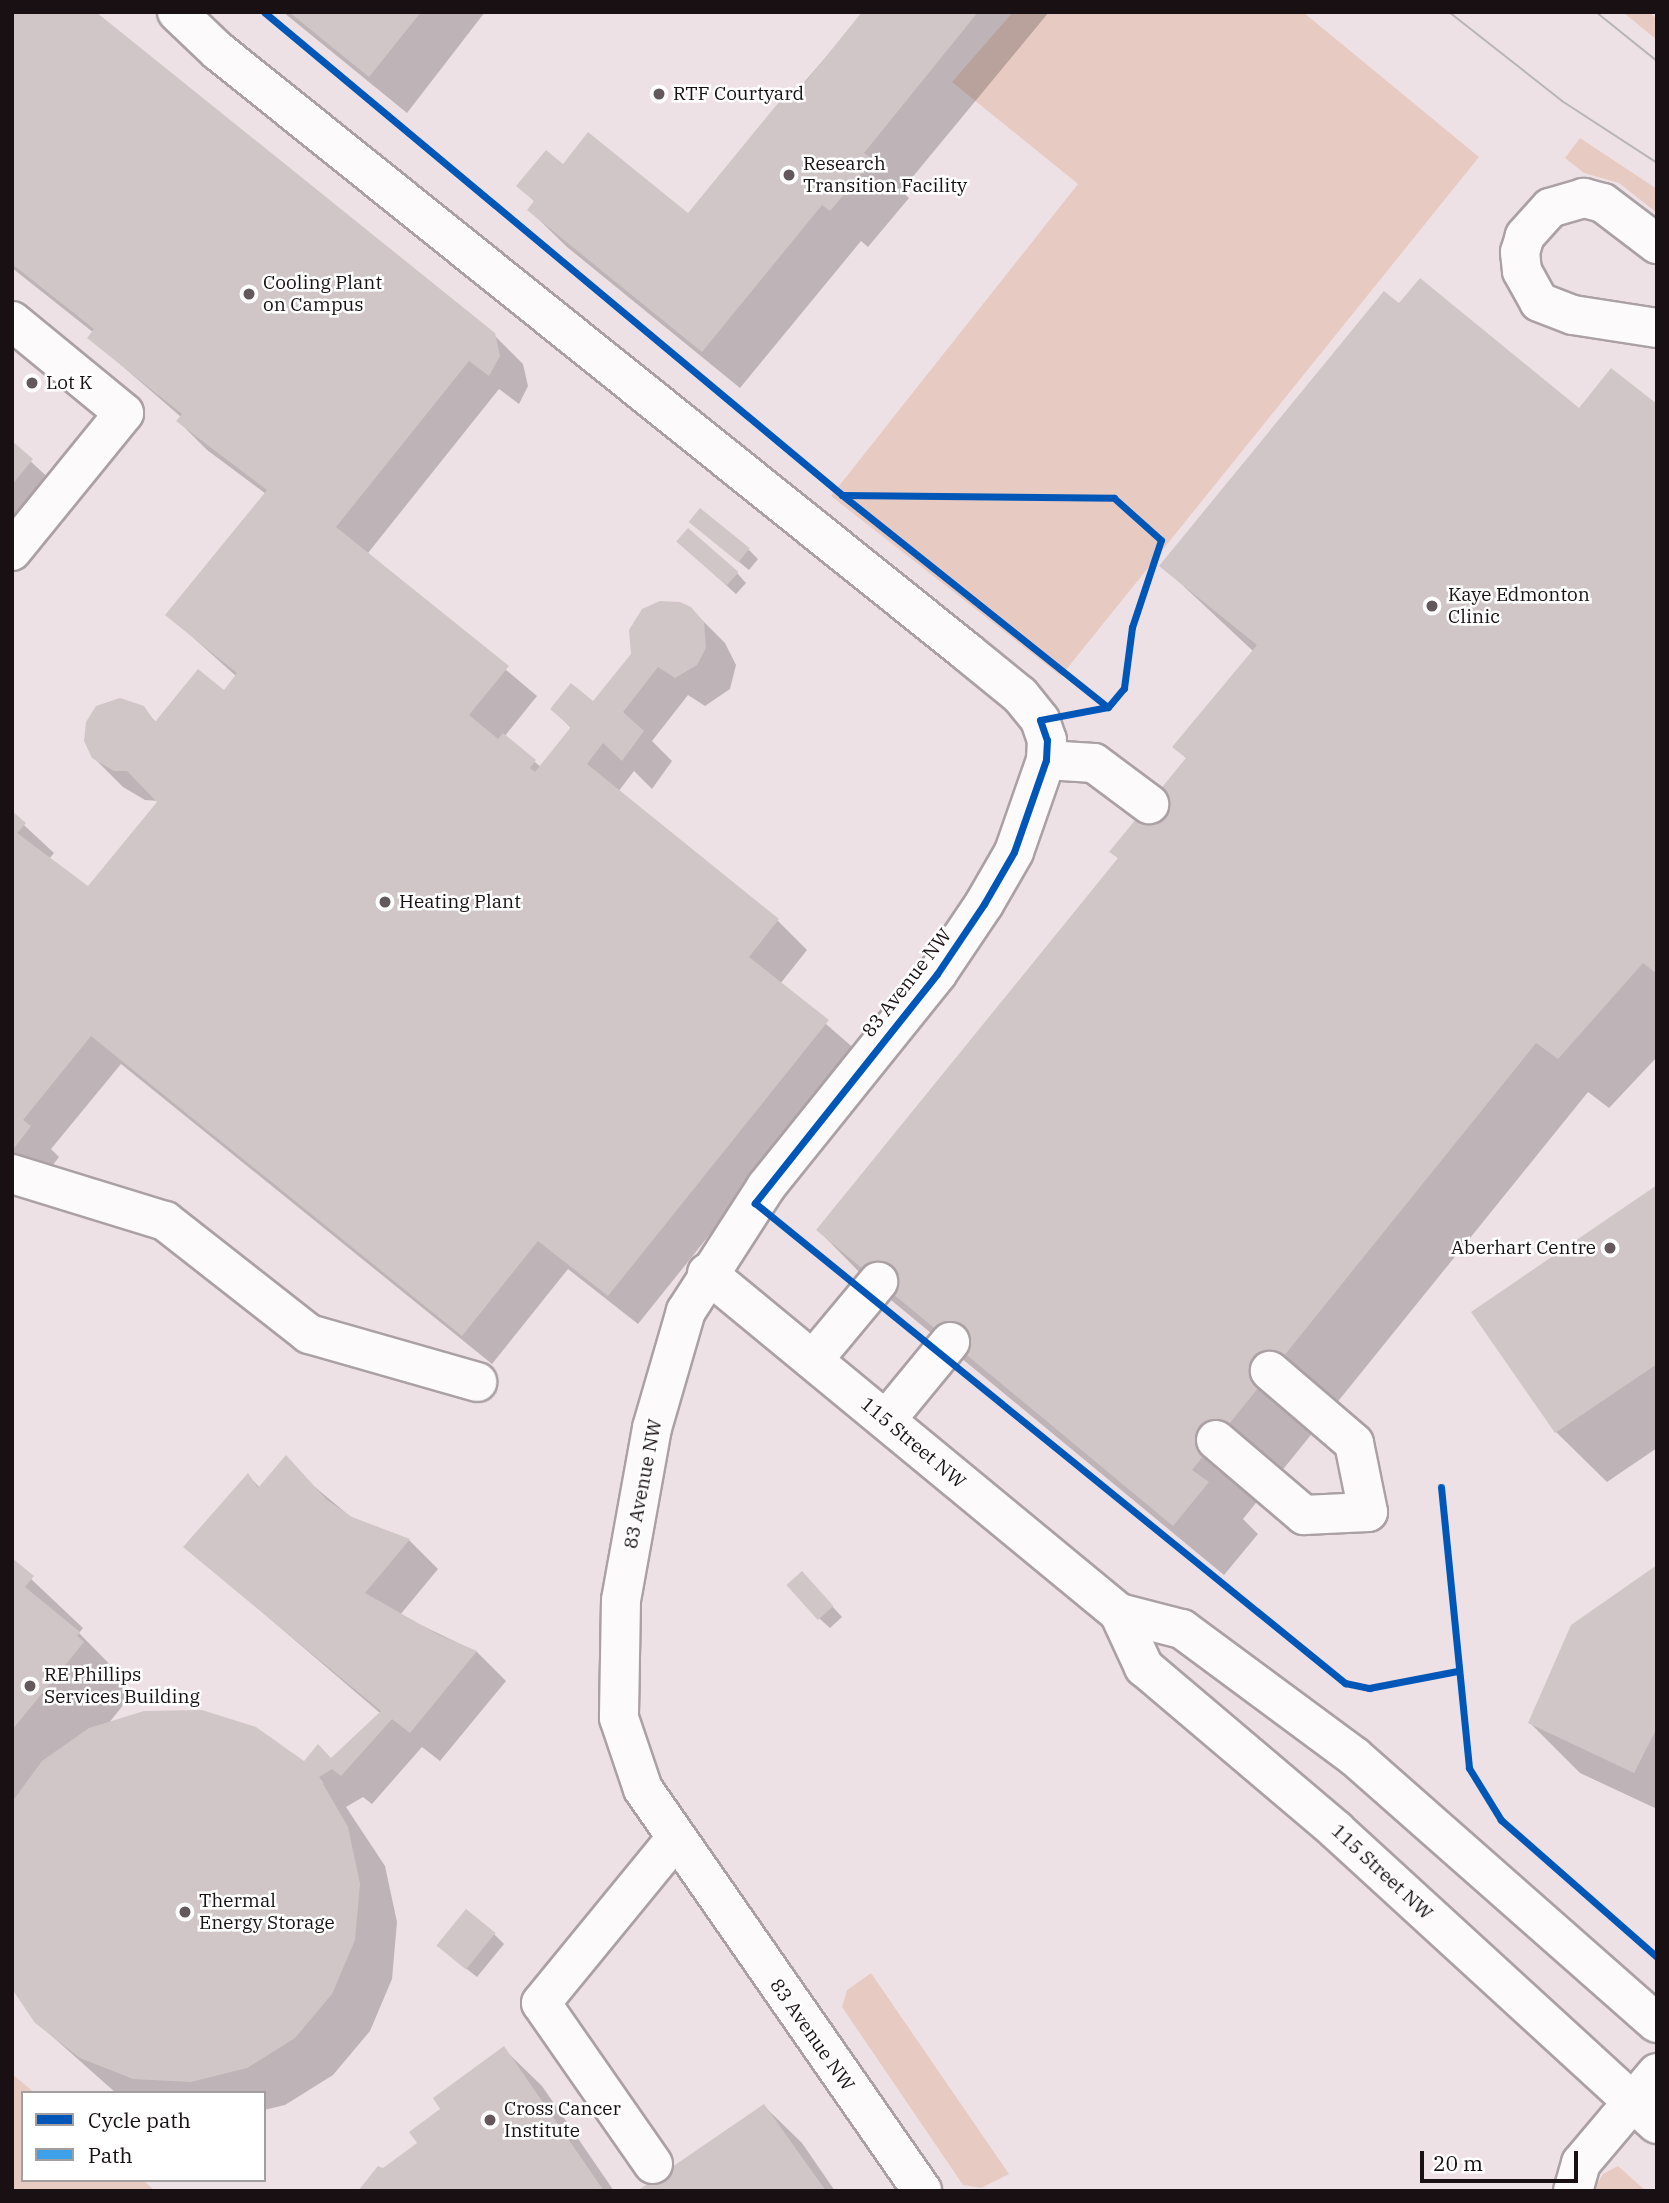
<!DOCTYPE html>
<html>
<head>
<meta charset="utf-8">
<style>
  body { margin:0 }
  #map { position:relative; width:1669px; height:2203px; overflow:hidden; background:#eee1e5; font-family:"IBM Plex Serif",serif }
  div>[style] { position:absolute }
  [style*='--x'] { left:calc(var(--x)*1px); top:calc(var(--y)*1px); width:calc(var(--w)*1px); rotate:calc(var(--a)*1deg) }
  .green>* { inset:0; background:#e7cbc2 }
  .shadow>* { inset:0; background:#0003 }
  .building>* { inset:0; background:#d0c6c7; transform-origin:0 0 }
  .roads { filter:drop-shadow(2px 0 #aba1a5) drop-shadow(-2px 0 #aba1a5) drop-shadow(0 2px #aba1a5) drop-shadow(0 -2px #aba1a5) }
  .minor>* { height:38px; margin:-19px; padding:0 19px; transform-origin:19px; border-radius:19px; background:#fcfafb }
  .tram>* { height:2px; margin:-1px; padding:0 1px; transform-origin:1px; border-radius:1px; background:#b8b5b6 }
  .quiet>* { height:5px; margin-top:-2.5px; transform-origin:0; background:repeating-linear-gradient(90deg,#3da1ea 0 10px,transparent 0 15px) }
  .cycleway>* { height:7px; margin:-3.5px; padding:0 3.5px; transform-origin:3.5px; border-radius:3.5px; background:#0057b8 }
  .dots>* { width:19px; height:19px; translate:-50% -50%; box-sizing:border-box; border:4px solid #fff; border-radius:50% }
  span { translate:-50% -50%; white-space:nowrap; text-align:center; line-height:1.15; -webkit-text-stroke:5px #fff; paint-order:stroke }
  .poi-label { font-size:19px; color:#181013 }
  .left { translate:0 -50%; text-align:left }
  .right { translate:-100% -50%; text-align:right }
  .street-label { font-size:19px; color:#181013 }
  .frame { position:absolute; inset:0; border:14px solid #181013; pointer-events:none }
  .legend { position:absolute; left:21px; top:2091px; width:245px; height:91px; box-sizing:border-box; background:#fff; border:2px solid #a39fa1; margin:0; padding:9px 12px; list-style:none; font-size:21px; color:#181013 }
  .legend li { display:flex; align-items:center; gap:14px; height:35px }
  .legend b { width:35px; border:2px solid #a39fa1 }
  .scale { position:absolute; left:1420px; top:2151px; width:158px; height:32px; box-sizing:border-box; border:4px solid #181013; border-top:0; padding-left:9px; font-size:21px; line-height:24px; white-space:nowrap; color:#181013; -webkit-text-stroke:5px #fff; paint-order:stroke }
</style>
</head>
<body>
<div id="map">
  <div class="green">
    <div style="clip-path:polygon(1013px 12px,1303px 12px,1479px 157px,1061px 676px,831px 496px,1078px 184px,952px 82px)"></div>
    <div style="clip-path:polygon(1649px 12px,1657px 19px,1657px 40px,1624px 13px)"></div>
    <div style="clip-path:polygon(1580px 138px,1657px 189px,1657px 213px,1619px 183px,1584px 173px,1565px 158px)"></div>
    <div style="clip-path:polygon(871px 1973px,1009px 2174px,981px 2188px,963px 2185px,842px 2007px,847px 1990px)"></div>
    <div style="clip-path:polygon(12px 2074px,35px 2093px,23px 2093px,23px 2180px,143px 2180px,155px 2191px,12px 2191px)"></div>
    <div style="clip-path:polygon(1618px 2166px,1646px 2191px,1593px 2191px,1603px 2174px)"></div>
  </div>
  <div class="shadow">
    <div style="clip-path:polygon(12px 12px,493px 334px,523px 364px,528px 386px,519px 404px,499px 389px,368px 553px,537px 696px,504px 737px,541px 767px,572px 729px,552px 709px,594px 704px,695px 613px,725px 643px,736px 665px,730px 689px,705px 706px,688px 695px,652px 741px,672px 761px,652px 789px,634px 771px,618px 792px,778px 921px,807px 950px,780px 984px,857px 1051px,638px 1324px,568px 1269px,492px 1364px,121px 1064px,51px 1149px,59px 1157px,42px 1179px,12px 1154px,12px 814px,54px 853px,49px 859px,88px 888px,160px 801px,145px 800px,123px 787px,93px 757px,93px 712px,108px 702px,138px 704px,157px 723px,224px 693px,237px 677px,168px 615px,266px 494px,207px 450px,178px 421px,181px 417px,90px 338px,94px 333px,12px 268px)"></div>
    <div style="clip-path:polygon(283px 12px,485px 12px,407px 113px)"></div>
    <div style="clip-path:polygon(865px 12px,1049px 12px,901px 191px,909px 198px,868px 247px,861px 241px,740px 388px,567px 247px,529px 210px,535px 202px,519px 186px,563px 166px,688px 216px)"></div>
    <div style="clip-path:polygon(1399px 305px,1579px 410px,1657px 406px,1657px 1057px,1609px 1108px,1588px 1092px,1243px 1519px,1258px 1534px,1224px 1575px,868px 1281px,818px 1230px,1119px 859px,1112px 852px,1187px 759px,1175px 747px,1254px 652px,1162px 566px)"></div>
    <div style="clip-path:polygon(12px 444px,70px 498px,12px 568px)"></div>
    <div style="clip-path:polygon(701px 531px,749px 550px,758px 559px,749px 570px)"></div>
    <div style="clip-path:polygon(688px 551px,737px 573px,746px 583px,736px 594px)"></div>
    <div style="clip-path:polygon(1657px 1187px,1657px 1448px,1607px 1482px,1556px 1432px)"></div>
    <div style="clip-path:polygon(248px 1475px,260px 1488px,315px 1487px,352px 1518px,409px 1540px,438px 1569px,400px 1615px,477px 1652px,506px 1681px,440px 1761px,422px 1747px,372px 1804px,363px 1797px,346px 1807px,385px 1866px,397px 1922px,392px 1979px,370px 2031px,333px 2075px,285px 2105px,264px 2110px,264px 2093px,116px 2093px,36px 2022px,12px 1985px,12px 1561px,83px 1628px,79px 1633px,129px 1684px,126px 1687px,133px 1693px,108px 1724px,256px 1729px,324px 1784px,306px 1761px,331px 1760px,380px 1713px,186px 1547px)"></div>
    <div style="clip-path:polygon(1657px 1567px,1657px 1809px,1580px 1773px,1530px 1723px)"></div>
    <div style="clip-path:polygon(811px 1583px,842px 1617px,830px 1628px,820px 1619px)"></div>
    <div style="clip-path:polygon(494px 1934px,504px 1944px,477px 1977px,448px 1954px)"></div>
    <div style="clip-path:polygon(504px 2049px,542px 2086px,614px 2191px,360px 2191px,419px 2144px,443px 2109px)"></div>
    <div style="clip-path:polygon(764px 2106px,802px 2143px,835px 2191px,640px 2191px)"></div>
  </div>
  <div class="building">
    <div style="clip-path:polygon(12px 12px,96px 12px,495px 333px,500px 356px,489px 376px,469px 361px,336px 527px,509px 666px,469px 715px,498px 739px,503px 733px,536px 760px,530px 768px,535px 772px,571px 727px,550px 709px,571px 683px,593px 701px,631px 654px,629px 630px,642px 609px,660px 601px,680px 602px,691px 607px,704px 622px,706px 648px,697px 665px,675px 678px,658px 667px,623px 712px,644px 731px,622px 761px,603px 743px,587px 764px,779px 919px,749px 957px,829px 1020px,608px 1296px,538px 1241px,462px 1336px,91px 1036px,23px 1120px,31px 1126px,12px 1151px,12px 811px,26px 823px,17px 833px,88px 886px,157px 802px,127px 771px,114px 771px,92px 758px,84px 741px,86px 722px,96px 706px,120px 698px,144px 706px,155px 722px,198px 669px,224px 690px,237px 673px,165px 615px,267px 490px,176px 421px,182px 414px,87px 338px,94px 329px,12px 264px)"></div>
    <div style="clip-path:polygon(289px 12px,421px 12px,369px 77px)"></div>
    <div style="clip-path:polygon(862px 12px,978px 12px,864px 153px,873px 160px,830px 211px,822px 205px,702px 352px,527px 210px,534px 201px,516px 186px,546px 150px,563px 164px,588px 132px,688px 213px,788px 91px,794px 96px)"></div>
    <div style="clip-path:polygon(1420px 278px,1579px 408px,1611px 368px,1657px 404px,1657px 974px,1643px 963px,1558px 1059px,1536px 1043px,1192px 1470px,1209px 1482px,1173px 1526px,816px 1230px,1118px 858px,1109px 852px,1186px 758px,1172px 747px,1257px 645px,1159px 566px,1384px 291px,1399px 303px)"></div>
    <div style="clip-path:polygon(12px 441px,33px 459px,12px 485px)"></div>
    <div style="left:700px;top:508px;width:64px;height:18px;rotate:39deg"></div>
    <div style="left:688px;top:528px;width:67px;height:18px;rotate:41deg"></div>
    <div style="clip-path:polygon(1657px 1185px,1657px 1364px,1555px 1433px,1471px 1312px)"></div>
    <div style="clip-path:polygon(286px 1455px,327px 1500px,352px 1517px,410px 1539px,365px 1593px,439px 1635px,477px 1651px,410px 1733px,392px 1719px,341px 1776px,332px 1769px,319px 1777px,348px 1827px,360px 1884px,355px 1940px,332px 1994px,295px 2038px,247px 2068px,191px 2082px,133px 2079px,80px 2058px,35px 2023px,12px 1989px,12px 1802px,42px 1761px,89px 1728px,144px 1711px,202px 1710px,256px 1727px,304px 1761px,318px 1744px,331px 1758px,381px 1711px,183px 1547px,248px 1473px,258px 1488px)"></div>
    <div style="clip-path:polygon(12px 1558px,34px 1576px,25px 1587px,80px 1632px,77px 1636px,84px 1642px,12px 1730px)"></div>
    <div style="clip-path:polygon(1657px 1565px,1657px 1728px,1634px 1773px,1528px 1723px,1571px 1625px)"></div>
    <div style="left:802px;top:1571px;width:47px;height:21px;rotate:48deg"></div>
    <div style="left:466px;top:1909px;width:38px;height:47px;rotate:39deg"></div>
    <div style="clip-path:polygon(504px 2046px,604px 2191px,358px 2191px,378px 2166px,383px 2168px,417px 2143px,409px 2132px,440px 2109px,433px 2098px)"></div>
    <div style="clip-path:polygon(764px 2104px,826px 2191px,637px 2191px)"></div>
  </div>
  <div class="roads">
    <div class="minor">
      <div style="--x:177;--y:12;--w:57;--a:43.6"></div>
      <div style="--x:218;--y:51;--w:960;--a:38.74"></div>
      <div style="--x:967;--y:652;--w:68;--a:39.1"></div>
      <div style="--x:1020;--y:695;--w:32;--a:51"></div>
      <div style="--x:1040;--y:720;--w:21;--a:71"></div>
      <div style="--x:1047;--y:740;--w:20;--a:93"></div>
      <div style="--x:1046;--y:760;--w:97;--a:109.2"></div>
      <div style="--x:1014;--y:852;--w:60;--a:120"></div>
      <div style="--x:984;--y:904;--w:84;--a:123.9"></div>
      <div style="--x:937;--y:974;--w:273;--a:128.8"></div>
      <div style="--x:766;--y:1187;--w:148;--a:122.8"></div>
      <div style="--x:686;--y:1311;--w:122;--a:106.2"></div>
      <div style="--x:652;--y:1428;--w:175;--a:100.2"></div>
      <div style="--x:621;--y:1600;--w:118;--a:91"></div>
      <div style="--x:619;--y:1718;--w:75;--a:71.3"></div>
      <div style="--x:643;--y:1789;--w:489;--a:55.2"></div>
      <div style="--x:1657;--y:244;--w:68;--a:-142.8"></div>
      <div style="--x:1603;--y:203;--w:20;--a:-165"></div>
      <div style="--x:1584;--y:198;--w:35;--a:164"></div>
      <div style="--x:1550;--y:208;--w:38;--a:132"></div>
      <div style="--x:1525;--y:236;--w:17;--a:107"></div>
      <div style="--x:1520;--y:252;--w:19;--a:84"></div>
      <div style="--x:1522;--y:271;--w:35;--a:61"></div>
      <div style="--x:1539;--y:302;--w:36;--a:21"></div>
      <div style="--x:1573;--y:315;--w:85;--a:8.8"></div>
      <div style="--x:12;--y:321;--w:145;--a:39.4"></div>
      <div style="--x:124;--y:413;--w:178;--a:129.1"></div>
      <div style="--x:1046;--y:760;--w:48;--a:3.6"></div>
      <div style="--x:1094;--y:763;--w:69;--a:36.7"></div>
      <div style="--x:12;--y:1174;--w:160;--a:17.1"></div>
      <div style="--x:165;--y:1221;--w:183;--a:38.1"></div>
      <div style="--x:309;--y:1334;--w:175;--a:15.9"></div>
      <div style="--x:707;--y:1273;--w:534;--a:39.53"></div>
      <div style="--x:1119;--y:1613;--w:60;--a:65.2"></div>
      <div style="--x:1144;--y:1667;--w:252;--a:40.3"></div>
      <div style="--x:1336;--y:1830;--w:435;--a:42.5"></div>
      <div style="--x:813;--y:1360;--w:102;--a:-50.2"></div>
      <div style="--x:886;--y:1420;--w:101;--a:-50.6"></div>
      <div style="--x:1216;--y:1440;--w:116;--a:40.4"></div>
      <div style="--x:1304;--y:1515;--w:64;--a:-2.7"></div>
      <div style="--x:1368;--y:1512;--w:70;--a:-101.5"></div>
      <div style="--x:1354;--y:1443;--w:111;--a:-139.4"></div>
      <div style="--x:1119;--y:1613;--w:65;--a:14.3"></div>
      <div style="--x:1182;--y:1629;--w:215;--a:36.5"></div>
      <div style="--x:1355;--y:1757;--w:402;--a:41.4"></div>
      <div style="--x:653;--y:2164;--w:196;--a:-124.8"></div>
      <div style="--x:541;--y:2003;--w:212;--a:-50.7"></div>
      <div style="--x:1573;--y:2191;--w:29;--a:-74"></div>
      <div style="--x:1581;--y:2163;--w:118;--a:-49.8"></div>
    </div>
  </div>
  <div class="tram">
    <div style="--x:1449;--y:12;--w:144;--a:38.2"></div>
    <div style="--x:1562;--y:101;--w:113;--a:33.1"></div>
    <div style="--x:1596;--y:12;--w:78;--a:38.8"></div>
  </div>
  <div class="quiet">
    <div style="--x:1656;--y:1996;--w:1;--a:0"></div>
  </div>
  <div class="cycleway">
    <div style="--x:264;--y:12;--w:753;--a:39.88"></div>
    <div style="--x:842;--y:495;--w:340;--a:38.6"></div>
    <div style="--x:842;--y:495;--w:272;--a:0.6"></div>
    <div style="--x:1114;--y:498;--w:63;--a:41.8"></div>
    <div style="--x:1161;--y:540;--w:92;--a:108.4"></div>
    <div style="--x:1132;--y:627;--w:62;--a:97.5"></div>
    <div style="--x:1124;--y:688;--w:25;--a:130"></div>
    <div style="--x:1108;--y:707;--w:69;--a:169.2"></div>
    <div style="--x:1040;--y:720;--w:21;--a:71"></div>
    <div style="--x:1047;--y:740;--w:20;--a:93"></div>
    <div style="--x:1046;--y:760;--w:97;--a:109.2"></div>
    <div style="--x:1014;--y:852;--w:60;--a:120"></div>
    <div style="--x:984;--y:904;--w:84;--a:123.9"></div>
    <div style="--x:937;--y:974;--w:293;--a:128.5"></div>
    <div style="--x:755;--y:1203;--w:761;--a:39.13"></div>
    <div style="--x:1345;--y:1683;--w:25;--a:12"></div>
    <div style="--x:1369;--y:1688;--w:90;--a:-10.9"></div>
    <div style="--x:1441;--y:1487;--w:282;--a:84.3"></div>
    <div style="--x:1469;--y:1768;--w:61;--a:58.4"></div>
    <div style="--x:1501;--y:1820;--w:208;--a:41.3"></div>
  </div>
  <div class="dots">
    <div style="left:659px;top:94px;background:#63595c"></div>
    <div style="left:789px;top:175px;background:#63595c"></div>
    <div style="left:249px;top:294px;background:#63595c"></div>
    <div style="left:32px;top:383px;background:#63595c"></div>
    <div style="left:1432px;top:606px;background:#63595c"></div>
    <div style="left:385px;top:902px;background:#63595c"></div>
    <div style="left:1610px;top:1248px;background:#63595c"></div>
    <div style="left:30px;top:1686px;background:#63595c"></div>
    <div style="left:185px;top:1912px;background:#63595c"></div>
    <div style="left:490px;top:2120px;background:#63595c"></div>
  </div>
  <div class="poi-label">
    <span class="left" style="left:673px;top:94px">RTF Courtyard</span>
    <span class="left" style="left:803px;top:175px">Research<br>Transition Facility</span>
    <span class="left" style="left:263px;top:294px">Cooling Plant<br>on Campus</span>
    <span class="left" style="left:46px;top:383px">Lot K</span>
    <span class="left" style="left:1448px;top:606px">Kaye Edmonton<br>Clinic</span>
    <span class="left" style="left:399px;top:902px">Heating Plant</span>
    <span class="right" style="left:1596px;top:1248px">Aberhart Centre</span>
    <span class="left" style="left:44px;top:1686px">RE Phillips<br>Services Building</span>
    <span class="left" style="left:199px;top:1912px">Thermal<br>Energy Storage</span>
    <span class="left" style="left:504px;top:2120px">Cross Cancer<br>Institute</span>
  </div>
  <div class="street-label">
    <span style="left:907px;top:983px;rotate:-52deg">83 Avenue NW</span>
    <span style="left:913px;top:1443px;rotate:40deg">115 Street NW</span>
    <span style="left:643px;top:1484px;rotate:-79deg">83 Avenue NW</span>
    <span style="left:1382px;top:1872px;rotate:43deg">115 Street NW</span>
    <span style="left:812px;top:2035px;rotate:55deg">83 Avenue NW</span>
  </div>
  <div class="frame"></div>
  <ul class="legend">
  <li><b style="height:9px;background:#0057b8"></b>Cycle path</li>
  <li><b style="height:9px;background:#3da1ea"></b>Path</li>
  </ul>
  <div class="scale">20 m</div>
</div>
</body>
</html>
